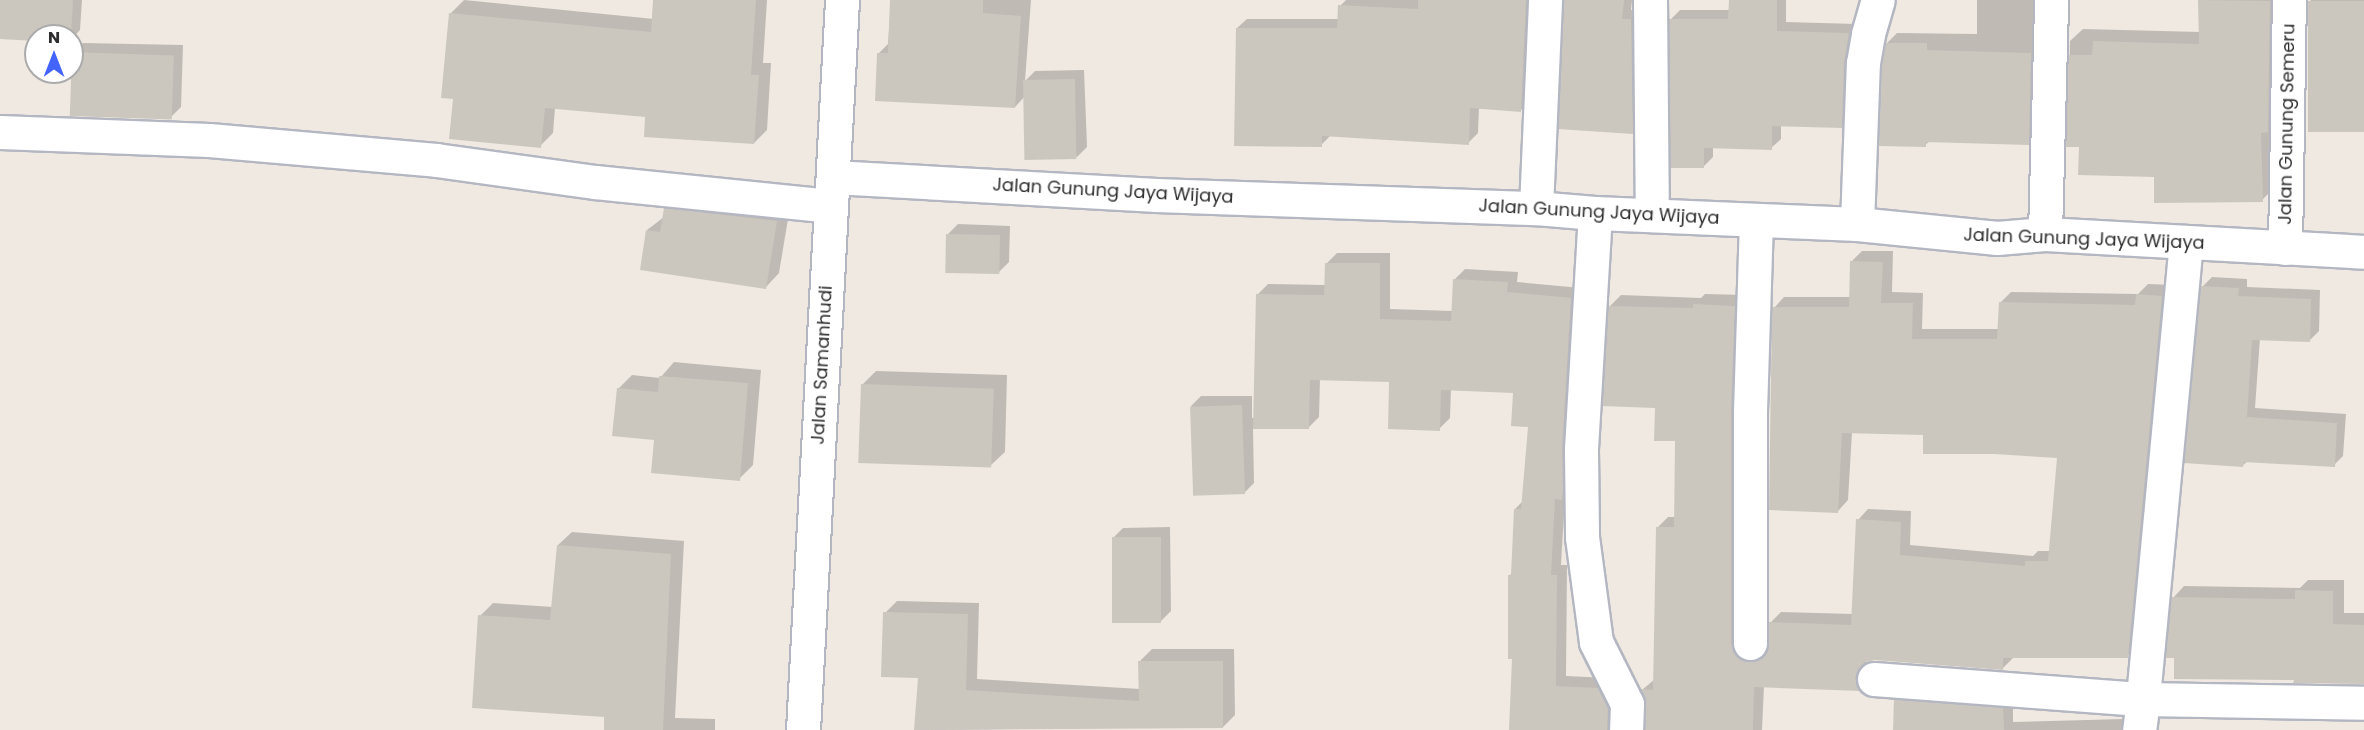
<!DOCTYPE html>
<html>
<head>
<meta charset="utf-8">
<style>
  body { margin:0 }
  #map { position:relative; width:2364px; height:730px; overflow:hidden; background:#efe9e1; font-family:Poppins,sans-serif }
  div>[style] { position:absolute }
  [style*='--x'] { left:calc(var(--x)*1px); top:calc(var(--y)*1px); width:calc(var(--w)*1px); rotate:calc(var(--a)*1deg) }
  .shadow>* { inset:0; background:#0003 }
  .building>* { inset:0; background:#cbc7bf; transform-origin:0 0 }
  .roads { filter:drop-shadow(2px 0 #b4b7c1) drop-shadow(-2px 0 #b4b7c1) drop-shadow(0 2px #b4b7c1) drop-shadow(0 -2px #b4b7c1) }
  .minor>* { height:33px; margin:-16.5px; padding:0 16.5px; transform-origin:16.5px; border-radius:16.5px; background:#fff }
  .tertiary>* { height:33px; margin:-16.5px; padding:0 16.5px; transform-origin:16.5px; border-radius:16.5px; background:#fff }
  span { translate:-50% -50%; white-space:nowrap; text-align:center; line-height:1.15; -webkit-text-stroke:4.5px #fff; paint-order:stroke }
  .street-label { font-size:18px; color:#2e2e2e }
  .north { position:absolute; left:24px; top:24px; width:60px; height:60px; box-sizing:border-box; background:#fff; border:2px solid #ababab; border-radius:50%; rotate:0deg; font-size:16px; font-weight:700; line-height:24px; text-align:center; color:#2e2e2e }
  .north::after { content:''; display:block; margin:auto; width:21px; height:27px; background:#4264fb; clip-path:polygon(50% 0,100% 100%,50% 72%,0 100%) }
</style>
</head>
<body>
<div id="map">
  <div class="shadow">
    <div style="clip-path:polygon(0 0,82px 0,80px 30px,72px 39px,72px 36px,36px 36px,36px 39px,0 38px)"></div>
    <div style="clip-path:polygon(464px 0,654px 19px,655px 0,767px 0,763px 63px,771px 63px,767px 130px,754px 143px,647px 116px,555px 108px,553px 133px,540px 146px,454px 98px,451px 13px)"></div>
    <div style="clip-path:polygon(891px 0,1031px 0,1025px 81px,1035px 71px,1084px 70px,1087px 147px,1077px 157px,1025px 96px,1015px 107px,879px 53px,888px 44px)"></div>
    <div style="clip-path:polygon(1346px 0,1535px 0,1530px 101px,1521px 110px,1479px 107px,1478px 133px,1468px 143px,1331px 135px,1321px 145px,1237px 28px,1247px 19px,1339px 19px,1340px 6px)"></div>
    <div style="clip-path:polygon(1565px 0,1632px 0,1631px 10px,1640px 10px,1642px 123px,1632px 133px)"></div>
    <div style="clip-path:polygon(1730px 0,1786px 0,1786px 22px,1857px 24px,1851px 117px,1841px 126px,1781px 125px,1781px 139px,1771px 148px,1713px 146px,1713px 157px,1703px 167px,1670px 20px,1680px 10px,1730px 10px)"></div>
    <div style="clip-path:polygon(1977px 0,2041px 0,2038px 134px,2028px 144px,1930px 141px,1925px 145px,1887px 43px,1897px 33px,1977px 34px)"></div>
    <div style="clip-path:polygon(2199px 0,2282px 0,2274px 188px,2262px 200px,2155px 176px,2080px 146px,2068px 145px,2070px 41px,2083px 29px,2200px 32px)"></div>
    <div style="clip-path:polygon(2311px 0,2364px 0,2364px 130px,2309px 2px)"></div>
    <div style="clip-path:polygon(83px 43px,183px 45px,181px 107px,171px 117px,73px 53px)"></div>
    <div style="clip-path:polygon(679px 195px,790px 207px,779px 273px,766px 287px,647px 230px,664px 217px,665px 209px)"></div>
    <div style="clip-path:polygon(958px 224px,1010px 226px,1009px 262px,999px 272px,948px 234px)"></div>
    <div style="clip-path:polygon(1862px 251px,1893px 251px,1892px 292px,1923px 293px,1922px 329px,1999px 329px,2000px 303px,2011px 292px,2138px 294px,2148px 284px,2172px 285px,2138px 646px,2127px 656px,2013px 658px,2003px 668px,1875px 659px,1867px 660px,1865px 667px,1871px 679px,1860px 690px,1764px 686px,1762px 730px,1646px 730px,1647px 705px,1642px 690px,1655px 679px,1657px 528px,1668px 517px,1675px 517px,1676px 440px,1656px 407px,1610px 306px,1621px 295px,1701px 298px,1705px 294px,1745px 295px,1762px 652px,1768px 650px,1770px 623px,1781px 612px,1853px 614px,1858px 520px,1868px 509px,1911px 511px,1910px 545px,2033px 556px,2038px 551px,2051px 551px,2059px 457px,1924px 434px,1852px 432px,1848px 500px,1838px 511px,1774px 308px,1784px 297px,1851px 297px,1851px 262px)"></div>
    <div style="clip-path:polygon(1337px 253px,1390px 253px,1390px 309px,1453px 311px,1454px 280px,1465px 269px,1518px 272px,1517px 282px,1581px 288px,1572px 487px,1565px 495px,1561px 565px,1567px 565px,1566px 676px,1609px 678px,1622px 730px,1510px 730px,1513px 658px,1510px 575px,1512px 573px,1515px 509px,1523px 501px,1529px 426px,1515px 392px,1451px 389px,1450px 418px,1439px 429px,1391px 380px,1320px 379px,1319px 417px,1308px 428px,1253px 427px,1254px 483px,1244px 493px,1191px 406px,1201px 396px,1252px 396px,1252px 418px,1255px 418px,1257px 295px,1268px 284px,1326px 285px,1326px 264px)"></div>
    <div style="clip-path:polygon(2212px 277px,2247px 279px,2247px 287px,2320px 290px,2319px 331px,2309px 341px,2260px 338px,2255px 408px,2346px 414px,2343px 456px,2334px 465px,2248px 461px,2243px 465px,2202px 287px)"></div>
    <div style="clip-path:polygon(674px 362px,761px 370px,753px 465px,739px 479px,655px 438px,618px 389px,632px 375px,660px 378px)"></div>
    <div style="clip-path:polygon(876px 371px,1007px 375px,1005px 452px,991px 465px,862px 385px)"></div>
    <div style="clip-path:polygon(1170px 527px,1171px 611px,1161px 621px,1113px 538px,1123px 528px)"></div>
    <div style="clip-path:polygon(572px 532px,684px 541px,675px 718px,715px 719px,715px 730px,605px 730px,605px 715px,480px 616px,493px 603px,553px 607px,558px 545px)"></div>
    <div style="clip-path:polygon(2308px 580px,2344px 580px,2344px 613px,2364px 613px,2364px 683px,2295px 678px,2173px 598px,2184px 586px,2300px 588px)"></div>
    <div style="clip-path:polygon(897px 601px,979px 603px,977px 679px,1140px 689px,1140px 661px,1152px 649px,1234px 649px,1235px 715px,1223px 727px,916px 730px,919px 677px,885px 613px)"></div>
    <div style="clip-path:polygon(1906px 690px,2013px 698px,2013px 722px,2123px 719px,2123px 730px,1895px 730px,1896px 700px)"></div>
  </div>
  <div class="building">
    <div style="clip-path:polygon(0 0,73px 0,71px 36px,36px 36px,36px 41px,0 39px)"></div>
    <div style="clip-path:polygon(653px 0,756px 0,751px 75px,759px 75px,754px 144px,644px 137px,645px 117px,545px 108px,541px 148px,449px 139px,453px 99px,441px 98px,449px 13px,651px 32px)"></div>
    <div style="clip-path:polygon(890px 0,983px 0,983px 13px,1021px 16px,1015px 108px,875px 101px,877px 53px,888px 53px)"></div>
    <div style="clip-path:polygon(1418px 0,1526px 0,1521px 112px,1470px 108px,1469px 145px,1322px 136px,1322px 147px,1234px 146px,1236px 28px,1337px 28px,1338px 5px,1418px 9px)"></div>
    <div style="clip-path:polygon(1564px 0,1624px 0,1622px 19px,1631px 19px,1633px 134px,1558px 129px)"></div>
    <div style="clip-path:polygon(1729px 0,1777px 0,1777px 31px,1849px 33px,1844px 62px,1842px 128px,1772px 126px,1772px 150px,1704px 148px,1704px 168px,1670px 168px,1669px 19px,1728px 19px)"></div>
    <div style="clip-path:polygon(2198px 0,2270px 1px,2268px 132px,2261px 133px,2263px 202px,2154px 203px,2154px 177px,2078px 175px,2079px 147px,2066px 147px,2068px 55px,2092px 55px,2093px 41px,2199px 44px)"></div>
    <div style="left:2308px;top:1px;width:56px;height:131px"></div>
    <div style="clip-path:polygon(1886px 43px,1927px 43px,1927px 50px,2031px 53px,2029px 145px,1926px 142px,1926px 147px,1879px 146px,1882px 65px)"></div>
    <div style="left:72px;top:52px;width:102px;height:64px;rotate:2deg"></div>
    <div style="left:1075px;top:79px;width:80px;height:52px;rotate:89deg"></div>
    <div style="clip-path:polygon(664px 208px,777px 221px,766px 289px,640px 270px,646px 230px,660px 232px)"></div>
    <div style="left:946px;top:234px;width:54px;height:39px;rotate:1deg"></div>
    <div style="clip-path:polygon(1850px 261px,1883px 262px,1881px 303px,1913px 303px,1912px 339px,1997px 339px,1999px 302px,2135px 305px,2136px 294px,2162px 296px,2128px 658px,2003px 658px,2003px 670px,1875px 660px,1865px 662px,1858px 669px,1855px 678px,1861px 691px,1754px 687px,1753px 730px,1645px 730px,1646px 705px,1641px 689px,1653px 690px,1656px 527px,1674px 527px,1675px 441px,1654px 441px,1655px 408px,1602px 406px,1608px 306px,1693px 308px,1693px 304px,1735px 306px,1731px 410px,1731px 643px,1734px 653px,1741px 659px,1751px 662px,1760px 659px,1766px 653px,1769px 622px,1851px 625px,1856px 519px,1901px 522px,1900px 555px,2025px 566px,2025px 561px,2048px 561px,2057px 458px,1994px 454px,1923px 454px,1923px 435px,1842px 433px,1838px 513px,1769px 510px,1772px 307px,1849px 307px)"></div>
    <div style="clip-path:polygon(1325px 263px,1380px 263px,1380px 319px,1451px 321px,1453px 279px,1508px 282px,1507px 292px,1571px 298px,1562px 450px,1563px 490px,1562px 500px,1555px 499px,1551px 575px,1557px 575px,1556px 686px,1598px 688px,1608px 708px,1607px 730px,1509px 730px,1512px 659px,1508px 659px,1508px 575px,1511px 575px,1514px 509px,1521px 509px,1528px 427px,1511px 426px,1513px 393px,1441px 390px,1440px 431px,1388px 429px,1389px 382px,1310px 380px,1309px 429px,1253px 429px,1256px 294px,1324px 295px)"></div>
    <div style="clip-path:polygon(2201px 286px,2239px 288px,2238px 296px,2311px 299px,2310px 342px,2252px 340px,2247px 417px,2337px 423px,2335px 467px,2244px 462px,2243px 467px,2184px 463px)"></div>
    <div style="clip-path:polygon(659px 376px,748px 383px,740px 481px,651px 473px,654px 440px,612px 436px,617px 388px,658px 392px)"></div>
    <div style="left:861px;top:384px;width:133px;height:79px;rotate:2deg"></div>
    <div style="left:1242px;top:405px;width:89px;height:52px;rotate:88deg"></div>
    <div style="left:1112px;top:537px;width:49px;height:86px"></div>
    <div style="clip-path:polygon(557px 545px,671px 554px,663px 730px,604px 730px,604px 717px,472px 708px,478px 615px,550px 620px)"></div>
    <div style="clip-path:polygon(2295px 590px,2333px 591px,2333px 624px,2364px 625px,2364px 684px,2293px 683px,2294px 680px,2174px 679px,2174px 658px,2166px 658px,2171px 597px,2295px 599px)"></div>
    <div style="clip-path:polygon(883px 612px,968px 614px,966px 690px,1139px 701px,1138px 661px,1223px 661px,1223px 728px,914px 730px,918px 678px,881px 677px)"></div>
    <div style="clip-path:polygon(1894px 699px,2003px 707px,2004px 730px,1893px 730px)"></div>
  </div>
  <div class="roads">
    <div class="minor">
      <div style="--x:1650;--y:0;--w:214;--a:89.5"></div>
      <div style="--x:0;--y:132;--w:209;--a:2.2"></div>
      <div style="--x:209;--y:140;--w:228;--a:5"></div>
      <div style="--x:436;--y:160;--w:161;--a:7.9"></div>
      <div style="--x:595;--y:182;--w:236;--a:5.8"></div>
      <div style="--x:833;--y:177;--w:324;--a:3.2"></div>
      <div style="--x:1156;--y:195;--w:380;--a:2"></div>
      <div style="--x:1536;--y:208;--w:59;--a:4.8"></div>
      <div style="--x:1595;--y:213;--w:262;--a:2.4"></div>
      <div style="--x:1857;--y:224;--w:141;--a:5.7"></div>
      <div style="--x:1997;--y:238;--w:48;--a:-4.8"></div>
      <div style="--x:2045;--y:234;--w:320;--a:3.2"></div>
      <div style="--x:1536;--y:208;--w:208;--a:-87.5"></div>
      <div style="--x:1595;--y:213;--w:238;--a:93.4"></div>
      <div style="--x:1581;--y:451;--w:86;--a:89.3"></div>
      <div style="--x:1582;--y:537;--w:106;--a:82.4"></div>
      <div style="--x:1596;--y:642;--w:69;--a:63.4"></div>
      <div style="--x:1627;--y:704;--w:26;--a:92"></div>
      <div style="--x:1857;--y:224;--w:161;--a:-87.9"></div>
      <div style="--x:1863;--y:63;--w:29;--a:-80"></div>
      <div style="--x:1868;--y:34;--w:35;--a:-74"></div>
      <div style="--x:2045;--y:234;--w:234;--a:-88.5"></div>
      <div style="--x:2186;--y:242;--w:459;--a:95.4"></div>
      <div style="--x:2143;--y:699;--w:221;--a:1"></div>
      <div style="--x:2285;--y:248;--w:248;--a:-89.1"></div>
      <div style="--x:1750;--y:643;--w:232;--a:-90"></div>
      <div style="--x:1750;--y:411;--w:190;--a:-88.2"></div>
      <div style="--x:1874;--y:679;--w:270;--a:4.3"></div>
      <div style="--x:2143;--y:699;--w:31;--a:97"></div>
    </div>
    <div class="tertiary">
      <div style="--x:803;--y:730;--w:731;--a:-86.94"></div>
    </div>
  </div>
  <div class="street-label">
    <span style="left:2287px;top:124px;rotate:-89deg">Jalan Gunung Semeru</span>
    <span style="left:1113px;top:191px;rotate:3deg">Jalan Gunung Jaya Wijaya</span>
    <span style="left:1599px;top:212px;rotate:3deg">Jalan Gunung Jaya Wijaya</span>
    <span style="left:2084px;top:239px;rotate:2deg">Jalan Gunung Jaya Wijaya</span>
    <span style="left:822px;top:365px;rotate:-87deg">Jalan Samanhudi</span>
  </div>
  <div class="north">N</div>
</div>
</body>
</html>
